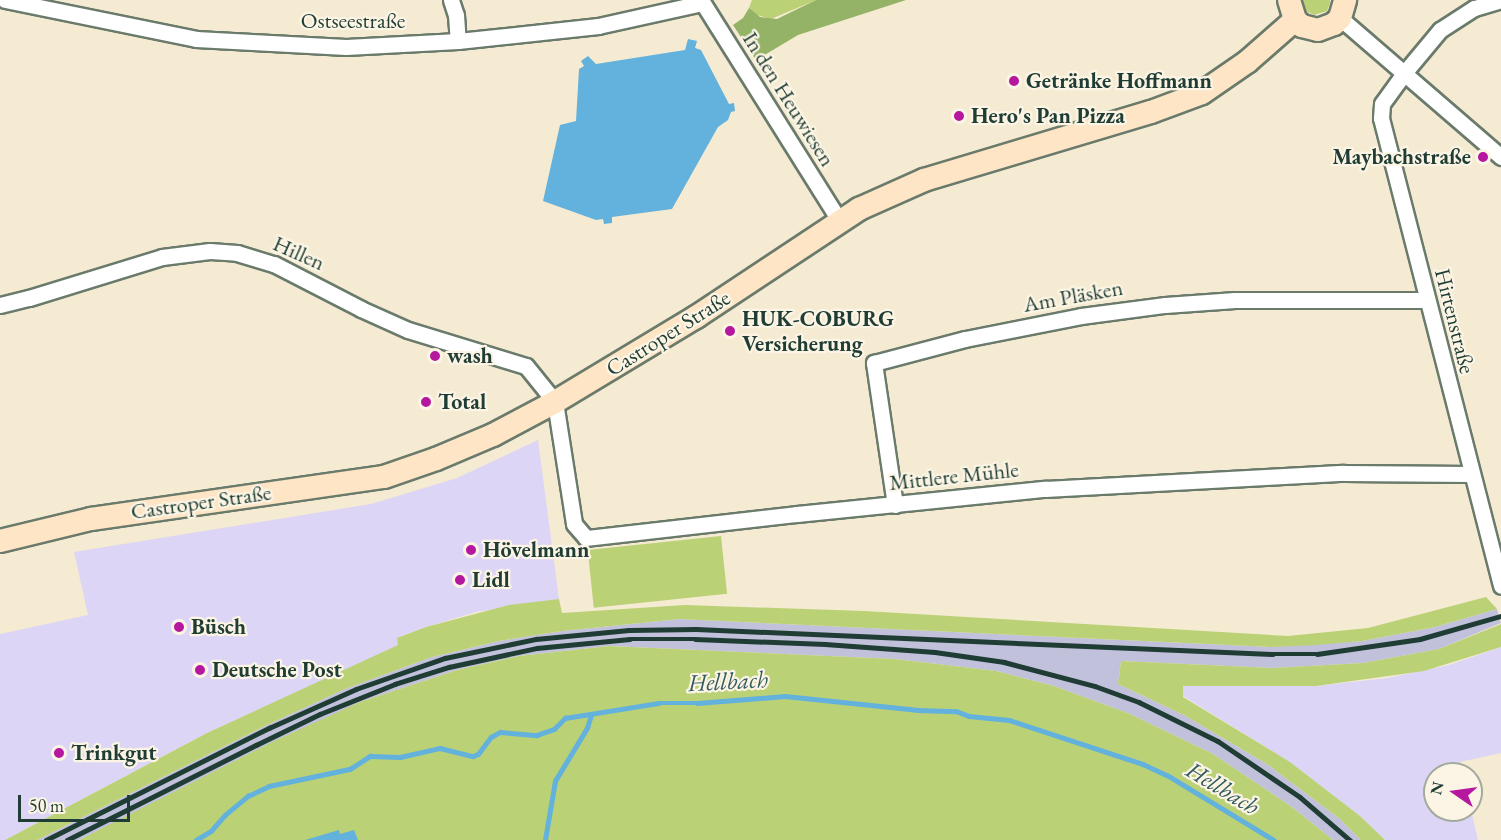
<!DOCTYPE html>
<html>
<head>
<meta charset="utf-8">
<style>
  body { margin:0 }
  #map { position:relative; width:1501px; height:840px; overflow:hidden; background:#f4ebd2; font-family:"EB Garamond",serif }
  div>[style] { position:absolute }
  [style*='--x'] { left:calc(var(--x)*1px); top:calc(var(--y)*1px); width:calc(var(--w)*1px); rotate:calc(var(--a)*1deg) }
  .built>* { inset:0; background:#ddd5f6 }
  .industrial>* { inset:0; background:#c2c1dc }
  .green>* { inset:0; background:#bbd176; transform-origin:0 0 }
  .forest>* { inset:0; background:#94b367 }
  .water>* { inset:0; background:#63b1dd }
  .stream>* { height:4.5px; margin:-2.25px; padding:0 2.25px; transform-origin:2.25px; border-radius:2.25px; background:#63b1dd }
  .roads { filter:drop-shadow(2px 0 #6a7a6b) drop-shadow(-2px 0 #6a7a6b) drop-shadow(0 2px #6a7a6b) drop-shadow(0 -2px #6a7a6b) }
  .street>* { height:15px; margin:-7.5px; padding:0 7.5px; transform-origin:7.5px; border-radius:7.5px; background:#fff }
  .secondary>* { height:22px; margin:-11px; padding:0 11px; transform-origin:11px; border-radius:11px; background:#fde5c5 }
  .rail>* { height:4.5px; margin:-2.25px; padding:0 2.25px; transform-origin:2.25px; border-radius:2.25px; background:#1f3d34 }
  .dots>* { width:16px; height:16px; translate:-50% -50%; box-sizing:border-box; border:3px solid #fcf5e5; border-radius:50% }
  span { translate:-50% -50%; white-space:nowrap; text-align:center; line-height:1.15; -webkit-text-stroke:4.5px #fcf5e5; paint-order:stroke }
  .street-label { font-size:22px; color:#1f3d34 }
  .poi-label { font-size:22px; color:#1f3d34; font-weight:700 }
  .left { translate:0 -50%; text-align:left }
  .right { translate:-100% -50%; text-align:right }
  .water-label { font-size:24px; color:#305a5e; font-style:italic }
  .north { position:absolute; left:1423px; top:762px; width:60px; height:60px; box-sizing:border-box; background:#fcf5e5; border:2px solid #a4ab9e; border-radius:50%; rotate:283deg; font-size:16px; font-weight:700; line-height:24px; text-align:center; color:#1f3d34 }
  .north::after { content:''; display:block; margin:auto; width:21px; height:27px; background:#b5179e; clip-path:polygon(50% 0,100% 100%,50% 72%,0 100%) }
  .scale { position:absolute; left:18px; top:795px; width:112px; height:27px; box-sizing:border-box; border:3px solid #1f3d34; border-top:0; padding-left:8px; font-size:18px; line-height:21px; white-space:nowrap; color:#1f3d34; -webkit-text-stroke:4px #fcf5e5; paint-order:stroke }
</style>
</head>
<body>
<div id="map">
  <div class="built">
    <div style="clip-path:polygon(538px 440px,559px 599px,476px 612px,426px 627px,397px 638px,399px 645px,207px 733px,5px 840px,0 840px,0 634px,88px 615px,74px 552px,371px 504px,457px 478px)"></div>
    <div style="clip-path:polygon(1501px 647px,1501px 753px,1460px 762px,1462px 774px,1435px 774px,1435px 810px,1471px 810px,1478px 840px,1385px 840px,1360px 816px,1290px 762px,1183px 696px,1183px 686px,1316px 686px,1387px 678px,1449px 665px)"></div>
  </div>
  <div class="industrial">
    <div style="clip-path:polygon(1497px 609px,1501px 623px,1439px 649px,1363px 663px,1273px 668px,1121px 661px,1118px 684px,1184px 715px,1267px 764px,1340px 819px,1361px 840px,1333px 840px,1292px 807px,1213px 754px,1130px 714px,1054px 686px,996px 671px,895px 659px,609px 646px,519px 656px,457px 670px,360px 702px,79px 840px,37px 840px,267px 725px,345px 689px,432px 657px,499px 641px,562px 631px,680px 619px,1271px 647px,1362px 641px,1435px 627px)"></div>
  </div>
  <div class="green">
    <div style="clip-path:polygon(752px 0,816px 0,771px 19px,753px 14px,749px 8px)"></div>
    <div style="clip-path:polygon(1303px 0,1330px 0,1330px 3px,1327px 11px,1314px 15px,1306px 11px)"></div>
    <div style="left:721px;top:536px;width:58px;height:134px;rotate:84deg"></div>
    <div style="clip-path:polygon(1486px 597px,1497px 609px,1435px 627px,1362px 641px,1317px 645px,1271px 647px,680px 619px,562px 631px,499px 641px,432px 657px,345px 689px,267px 725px,37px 840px,5px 840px,207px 733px,398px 645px,397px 638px,426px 627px,509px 605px,559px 599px,562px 613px,685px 605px,864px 611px,1288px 636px,1368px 628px)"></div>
    <div style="clip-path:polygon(1501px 624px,1501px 647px,1424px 671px,1316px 686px,1183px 686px,1183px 697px,1290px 762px,1360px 816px,1385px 840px,1361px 840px,1340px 819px,1267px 764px,1184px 715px,1118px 684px,1121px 661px,1273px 668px,1363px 663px,1439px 649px)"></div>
    <div style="clip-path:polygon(609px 646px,895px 659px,996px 671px,1054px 686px,1130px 714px,1213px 754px,1292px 807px,1333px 840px,79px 840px,272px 742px,360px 702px,457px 670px,519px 656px)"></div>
  </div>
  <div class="forest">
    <div style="clip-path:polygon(816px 0,906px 0,798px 35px,756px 60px,733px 25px,743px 18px,749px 8px,760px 17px,777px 19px)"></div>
  </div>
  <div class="water">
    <div style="clip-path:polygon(688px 39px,697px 41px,695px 48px,701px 50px,729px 104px,734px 103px,735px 111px,731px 112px,728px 120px,718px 127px,672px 209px,612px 217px,612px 223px,604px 224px,603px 219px,596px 220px,543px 201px,560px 125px,576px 121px,579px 69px,584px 66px,581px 61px,588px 56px,596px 64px,685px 50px)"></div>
    <div style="clip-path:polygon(339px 830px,340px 834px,354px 830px,358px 840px,305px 840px)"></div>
  </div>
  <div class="stream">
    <div style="--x:196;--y:840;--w:17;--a:-31"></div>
    <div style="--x:211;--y:831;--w:21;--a:-49"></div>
    <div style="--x:225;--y:815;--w:30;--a:-40"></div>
    <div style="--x:248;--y:796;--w:23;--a:-25"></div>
    <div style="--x:269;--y:786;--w:83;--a:-11.9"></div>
    <div style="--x:350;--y:769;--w:24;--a:-33"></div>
    <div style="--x:370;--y:756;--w:30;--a:2"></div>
    <div style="--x:400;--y:757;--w:41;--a:-12.7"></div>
    <div style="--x:440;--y:748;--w:34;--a:14"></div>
    <div style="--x:473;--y:756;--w:5;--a:-22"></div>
    <div style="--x:478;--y:754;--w:21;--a:-53"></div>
    <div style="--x:491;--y:737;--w:10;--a:-29"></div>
    <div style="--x:500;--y:732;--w:37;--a:5"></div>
    <div style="--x:537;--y:735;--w:18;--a:-19"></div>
    <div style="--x:554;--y:729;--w:16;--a:-45"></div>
    <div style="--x:565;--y:718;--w:95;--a:-9.1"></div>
    <div style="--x:659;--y:703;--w:38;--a:0"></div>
    <div style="--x:697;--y:703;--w:88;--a:-4.5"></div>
    <div style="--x:785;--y:696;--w:134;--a:6"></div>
    <div style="--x:918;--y:710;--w:38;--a:2"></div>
    <div style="--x:956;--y:711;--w:14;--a:21"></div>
    <div style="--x:969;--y:716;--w:40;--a:5.7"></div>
    <div style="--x:1009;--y:720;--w:141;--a:18.2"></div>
    <div style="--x:1143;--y:764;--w:26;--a:25"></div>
    <div style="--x:1167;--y:775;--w:125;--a:31.3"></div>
    <div style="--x:545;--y:840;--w:60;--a:-80.4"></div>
    <div style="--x:555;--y:781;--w:62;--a:-58.9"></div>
    <div style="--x:587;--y:728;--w:14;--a:-73"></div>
  </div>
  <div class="roads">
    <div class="street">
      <div style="--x:5;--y:0;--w:195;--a:11.5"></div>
      <div style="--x:196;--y:39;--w:150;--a:3.1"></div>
      <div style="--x:346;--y:47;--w:112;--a:-3.1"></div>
      <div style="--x:458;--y:41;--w:141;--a:-6.1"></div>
      <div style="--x:598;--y:26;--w:107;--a:-12.5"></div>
      <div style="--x:451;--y:0;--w:16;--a:72"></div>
      <div style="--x:456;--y:15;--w:26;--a:86"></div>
      <div style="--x:701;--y:0;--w:262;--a:57.9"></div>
      <div style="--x:1501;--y:0;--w:28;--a:163"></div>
      <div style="--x:1474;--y:8;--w:40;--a:147.1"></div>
      <div style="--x:1440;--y:30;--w:55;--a:129.8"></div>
      <div style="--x:1405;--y:72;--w:39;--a:126"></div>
      <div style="--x:1382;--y:104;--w:14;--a:94"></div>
      <div style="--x:1381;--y:118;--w:483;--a:75.6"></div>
      <div style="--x:1340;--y:18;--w:213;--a:40.8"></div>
      <div style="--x:0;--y:305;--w:30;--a:-14"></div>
      <div style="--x:29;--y:298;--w:139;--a:-17.1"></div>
      <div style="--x:162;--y:257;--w:48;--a:-7.1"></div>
      <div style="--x:210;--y:251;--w:27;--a:4"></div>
      <div style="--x:237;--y:253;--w:39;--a:17"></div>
      <div style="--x:274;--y:264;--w:98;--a:27.3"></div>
      <div style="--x:361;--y:309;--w:51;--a:24.1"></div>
      <div style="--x:408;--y:330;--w:123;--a:17"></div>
      <div style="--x:526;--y:366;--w:46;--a:51.1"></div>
      <div style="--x:555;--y:402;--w:123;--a:81.1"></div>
      <div style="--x:574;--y:524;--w:18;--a:49"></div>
      <div style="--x:586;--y:538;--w:212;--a:-6.5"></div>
      <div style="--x:797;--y:514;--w:249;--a:-5.8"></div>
      <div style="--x:1045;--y:489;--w:299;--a:-3.1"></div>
      <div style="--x:1344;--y:473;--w:127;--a:0.5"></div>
      <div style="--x:895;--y:505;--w:144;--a:-98.4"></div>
      <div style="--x:874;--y:363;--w:94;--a:-14.8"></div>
      <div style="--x:965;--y:339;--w:118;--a:-11.2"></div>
      <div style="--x:1081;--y:316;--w:85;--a:-7.5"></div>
      <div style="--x:1165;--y:305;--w:70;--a:-4.1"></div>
      <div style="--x:1235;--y:300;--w:192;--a:0"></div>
    </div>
    <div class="secondary">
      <div style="--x:1289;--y:0;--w:21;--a:73"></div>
      <div style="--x:1295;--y:20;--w:9;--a:41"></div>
      <div style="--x:1302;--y:26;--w:16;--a:14"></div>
      <div style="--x:1318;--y:30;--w:17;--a:-21"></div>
      <div style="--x:1334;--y:24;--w:8;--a:-45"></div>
      <div style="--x:1340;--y:18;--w:19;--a:-74"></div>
      <div style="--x:0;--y:541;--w:94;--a:-13.6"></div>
      <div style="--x:91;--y:519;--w:296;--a:-8.2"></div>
      <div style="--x:384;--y:477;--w:55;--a:-19.1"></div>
      <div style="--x:436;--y:459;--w:62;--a:-22.8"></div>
      <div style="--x:493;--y:435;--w:70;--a:-28"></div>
      <div style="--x:555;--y:402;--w:165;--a:-31.1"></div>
      <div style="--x:696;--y:317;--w:196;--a:-33.5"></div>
      <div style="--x:859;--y:209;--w:71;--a:-24"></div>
      <div style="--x:924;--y:180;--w:237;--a:-16.7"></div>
      <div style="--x:1151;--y:112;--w:54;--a:-20.4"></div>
      <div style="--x:1202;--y:93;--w:55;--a:-34.6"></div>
      <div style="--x:1247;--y:62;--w:64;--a:-41.2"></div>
    </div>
  </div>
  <div class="rail">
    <div style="--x:46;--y:840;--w:250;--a:-26.7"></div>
    <div style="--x:269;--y:728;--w:95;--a:-24.1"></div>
    <div style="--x:356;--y:689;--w:94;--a:-19.2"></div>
    <div style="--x:445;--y:658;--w:93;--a:-11.8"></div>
    <div style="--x:536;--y:639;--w:93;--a:-5.5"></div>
    <div style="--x:629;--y:630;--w:67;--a:-0.9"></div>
    <div style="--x:696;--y:629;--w:577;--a:2.49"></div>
    <div style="--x:1272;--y:654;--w:45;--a:0"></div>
    <div style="--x:1317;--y:654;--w:104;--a:-8.3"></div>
    <div style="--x:1420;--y:639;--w:84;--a:-15.9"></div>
    <div style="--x:67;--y:840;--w:212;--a:-26.7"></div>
    <div style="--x:256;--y:745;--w:71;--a:-25.8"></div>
    <div style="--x:320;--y:714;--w:81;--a:-21.8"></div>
    <div style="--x:395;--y:684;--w:57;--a:-17.5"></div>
    <div style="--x:449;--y:667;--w:90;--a:-12.2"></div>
    <div style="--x:537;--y:648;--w:93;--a:-5.5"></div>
    <div style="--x:630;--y:639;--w:65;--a:0"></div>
    <div style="--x:695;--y:639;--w:130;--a:2.2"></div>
    <div style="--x:825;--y:644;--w:110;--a:4.2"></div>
    <div style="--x:935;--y:652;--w:70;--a:8.2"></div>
    <div style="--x:1004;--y:662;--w:94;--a:14.8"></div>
    <div style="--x:1095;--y:686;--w:47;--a:20"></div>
    <div style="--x:1139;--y:702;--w:88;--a:26.3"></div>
    <div style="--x:1218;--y:741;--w:99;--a:34.3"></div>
    <div style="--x:1300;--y:797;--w:66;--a:40.7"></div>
  </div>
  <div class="dots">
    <div style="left:1014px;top:81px;background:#b5179e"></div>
    <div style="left:959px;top:116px;background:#b5179e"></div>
    <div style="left:1483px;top:157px;background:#b5179e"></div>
    <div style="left:730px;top:331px;background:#b5179e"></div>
    <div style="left:435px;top:356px;background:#b5179e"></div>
    <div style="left:426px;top:402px;background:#b5179e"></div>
    <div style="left:471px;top:550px;background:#b5179e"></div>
    <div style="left:460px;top:580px;background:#b5179e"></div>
    <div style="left:179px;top:627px;background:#b5179e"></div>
    <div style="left:200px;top:670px;background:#b5179e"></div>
    <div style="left:59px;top:753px;background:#b5179e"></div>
  </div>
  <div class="street-label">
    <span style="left:353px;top:21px">Ostseestraße</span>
    <span style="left:789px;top:99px;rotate:58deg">In den Heuwiesen</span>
    <span style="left:299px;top:253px;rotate:24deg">Hillen</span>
    <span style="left:1073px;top:296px;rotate:-10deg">Am Pläsken</span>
    <span style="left:1455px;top:321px;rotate:76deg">Hirtenstraße</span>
    <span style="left:668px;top:333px;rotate:-32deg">Castroper Straße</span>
    <span style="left:954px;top:476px;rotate:-6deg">Mittlere Mühle</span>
    <span style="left:201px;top:502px;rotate:-8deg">Castroper Straße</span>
  </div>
  <div class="poi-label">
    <span class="left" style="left:1026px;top:81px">Getränke Hoffmann</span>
    <span class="left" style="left:971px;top:116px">Hero's Pan Pizza</span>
    <span class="right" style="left:1471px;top:157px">Maybachstraße</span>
    <span class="left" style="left:742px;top:331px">HUK-COBURG<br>Versicherung</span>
    <span class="left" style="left:447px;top:356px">wash</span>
    <span class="left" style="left:438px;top:402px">Total</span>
    <span class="left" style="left:483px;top:550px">Hövelmann</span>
    <span class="left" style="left:472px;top:580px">Lidl</span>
    <span class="left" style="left:191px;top:627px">Büsch</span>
    <span class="left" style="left:212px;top:670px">Deutsche Post</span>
    <span class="left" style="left:71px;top:753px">Trinkgut</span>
  </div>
  <div class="water-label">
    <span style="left:728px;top:681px;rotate:-3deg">Hellbach</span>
    <span style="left:1223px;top:788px;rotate:31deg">Hellbach</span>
  </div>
  <div class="north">N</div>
  <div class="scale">50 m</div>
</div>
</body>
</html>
